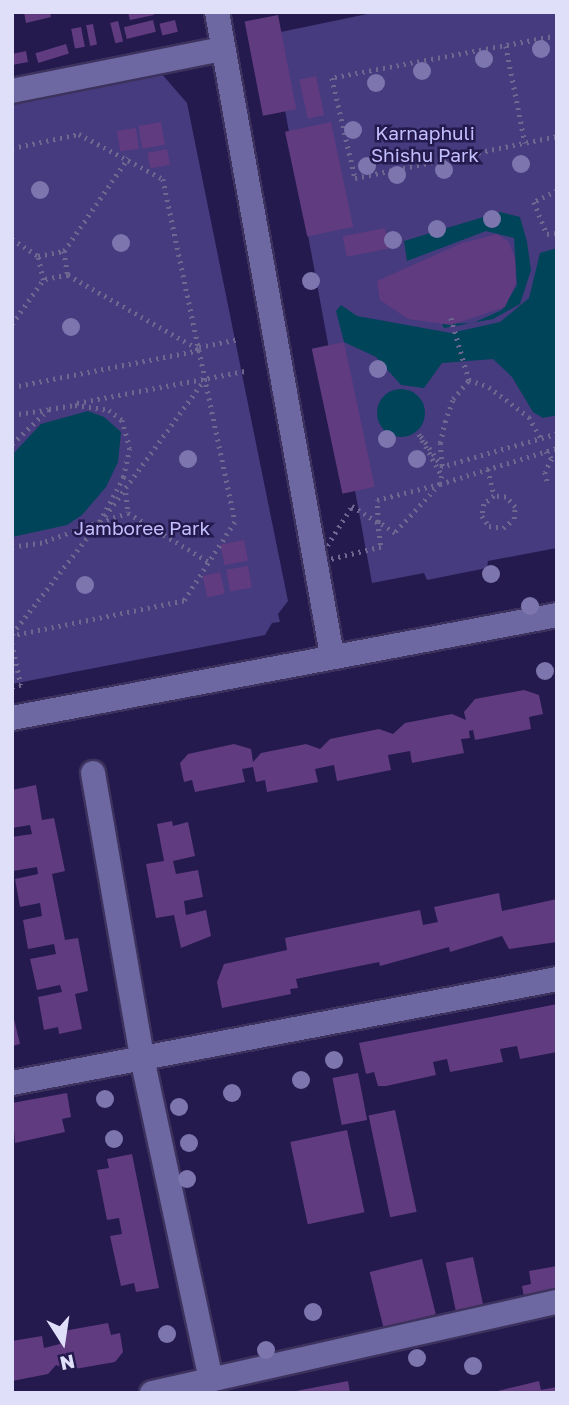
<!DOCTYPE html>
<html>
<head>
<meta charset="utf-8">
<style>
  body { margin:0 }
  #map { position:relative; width:569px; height:1405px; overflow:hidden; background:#241a4d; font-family:"Golos Text",sans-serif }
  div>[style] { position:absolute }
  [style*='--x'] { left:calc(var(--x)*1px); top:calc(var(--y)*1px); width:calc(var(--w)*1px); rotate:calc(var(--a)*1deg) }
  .green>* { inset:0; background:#453b7e }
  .water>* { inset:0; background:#004459 }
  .round { border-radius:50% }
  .building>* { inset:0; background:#603b80; transform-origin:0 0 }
  .path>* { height:4.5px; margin-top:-2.25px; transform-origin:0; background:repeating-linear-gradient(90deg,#6e6891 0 2px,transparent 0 7px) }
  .roads { filter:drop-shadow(2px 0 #3d325d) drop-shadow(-2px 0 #3d325d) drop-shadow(0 2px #3d325d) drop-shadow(0 -2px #3d325d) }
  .minor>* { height:24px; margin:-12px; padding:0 12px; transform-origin:12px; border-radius:12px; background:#6d67a2 }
  .trees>* { width:18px; height:18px; margin:-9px; border-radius:50%; background:#7c75ae }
  span { translate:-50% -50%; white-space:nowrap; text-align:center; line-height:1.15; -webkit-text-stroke:5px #241a4d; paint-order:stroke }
  .park-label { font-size:19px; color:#c4bffe }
  .frame { position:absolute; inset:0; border:14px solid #e0dffa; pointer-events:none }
  .north { position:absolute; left:28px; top:1307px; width:70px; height:70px; -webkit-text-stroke:5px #241a4d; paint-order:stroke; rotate:168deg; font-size:19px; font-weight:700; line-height:28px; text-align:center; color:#e0dffa }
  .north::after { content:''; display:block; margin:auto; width:24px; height:32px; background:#e0dffa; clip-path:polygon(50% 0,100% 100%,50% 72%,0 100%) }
</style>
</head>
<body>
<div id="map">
  <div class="green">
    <div style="clip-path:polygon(377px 12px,557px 12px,557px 548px,488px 561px,487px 568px,427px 580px,424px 573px,372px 583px,271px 34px)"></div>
    <div style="clip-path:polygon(161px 73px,187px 103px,288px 601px,278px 614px,280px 622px,272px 623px,265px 635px,12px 684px,12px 105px)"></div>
  </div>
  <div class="water">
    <div style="clip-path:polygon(500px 212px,520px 217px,527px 242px,531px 270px,520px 304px,493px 319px,444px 328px,442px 324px,473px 323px,502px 310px,517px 285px,514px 238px,486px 231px,407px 261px,404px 241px)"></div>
    <div style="clip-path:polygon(557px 248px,557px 415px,543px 418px,533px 412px,512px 377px,493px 359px,442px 363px,424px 388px,401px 385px,376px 357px,344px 342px,336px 311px,341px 305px,357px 316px,451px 333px,500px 322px,529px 298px,540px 253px)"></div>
    <div class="round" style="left:377px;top:389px;width:48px;height:48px"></div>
    <div style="clip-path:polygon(88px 411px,104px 417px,121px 432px,118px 462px,106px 487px,82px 515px,67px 525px,12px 537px,12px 455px,41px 424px)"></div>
  </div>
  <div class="building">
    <div style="clip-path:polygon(24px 12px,50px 12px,51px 17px,26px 23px)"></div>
    <div style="clip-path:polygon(128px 12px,153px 12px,154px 15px,130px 20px)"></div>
    <div style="left:278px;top:15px;width:96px;height:34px;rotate:79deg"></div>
    <div style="left:153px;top:20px;width:12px;height:30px;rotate:76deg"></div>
    <div style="left:175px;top:20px;width:12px;height:16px;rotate:76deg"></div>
    <div style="left:118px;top:21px;width:21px;height:8px;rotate:76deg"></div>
    <div style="left:93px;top:24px;width:21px;height:7px;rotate:79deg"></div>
    <div style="left:81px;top:27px;width:20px;height:10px;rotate:79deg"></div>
    <div style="left:66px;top:44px;width:10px;height:32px;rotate:73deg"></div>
    <div style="clip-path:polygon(26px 51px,28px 62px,12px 65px,12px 54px)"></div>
    <div style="left:316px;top:76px;width:40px;height:17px;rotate:78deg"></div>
    <div style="left:161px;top:122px;width:23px;height:23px;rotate:80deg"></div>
    <div style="left:331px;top:122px;width:107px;height:47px;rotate:78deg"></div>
    <div style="left:136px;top:128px;width:21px;height:19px;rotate:82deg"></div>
    <div style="left:167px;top:149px;width:16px;height:20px;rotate:79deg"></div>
    <div style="left:385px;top:228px;width:21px;height:43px;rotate:79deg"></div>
    <div style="clip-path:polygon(497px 234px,509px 242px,515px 259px,516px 283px,505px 307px,451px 325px,408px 319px,380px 300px,377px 281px,462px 243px)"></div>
    <div style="left:344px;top:342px;width:148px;height:33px;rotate:78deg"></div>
    <div style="left:244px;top:540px;width:21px;height:24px;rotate:79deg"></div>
    <div style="left:248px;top:566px;width:22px;height:22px;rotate:80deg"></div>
    <div style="left:220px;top:572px;width:22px;height:18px;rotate:77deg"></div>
    <div style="clip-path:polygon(524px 690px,539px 695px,543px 714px,529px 717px,531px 729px,475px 740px,473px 730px,469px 731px,470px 738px,461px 739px,464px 753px,412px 763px,410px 751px,388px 755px,391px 770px,337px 781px,334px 765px,315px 769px,318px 782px,267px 792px,265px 780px,256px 782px,253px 767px,242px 769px,245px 782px,195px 792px,192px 780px,184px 782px,180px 763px,188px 754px,234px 744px,251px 749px,253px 762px,261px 753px,306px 744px,320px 749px,330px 739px,379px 729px,393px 734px,405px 723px,452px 714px,466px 720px,464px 712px,475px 699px)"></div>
    <div style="clip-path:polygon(36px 785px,42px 820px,54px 818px,65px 871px,52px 874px,65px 940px,78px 938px,88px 991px,75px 994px,82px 1029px,59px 1034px,58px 1027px,44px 1030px,38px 997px,62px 992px,60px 985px,37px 990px,30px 959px,56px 954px,54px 944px,28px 949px,23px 920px,42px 916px,40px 903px,20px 907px,15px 879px,38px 874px,37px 867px,13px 871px,12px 866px,12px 837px,32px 834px,30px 825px,12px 828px,12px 790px)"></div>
    <div style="clip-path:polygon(172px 821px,173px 826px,188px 822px,195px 856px,173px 861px,176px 874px,198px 870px,203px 897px,184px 901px,186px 915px,206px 910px,211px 936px,181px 948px,174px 915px,156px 918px,146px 864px,164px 861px,157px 824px)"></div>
    <div style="clip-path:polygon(499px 893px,502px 911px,557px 899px,557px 942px,509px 949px,502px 936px,450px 952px,449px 947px,380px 966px,379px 962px,296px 979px,298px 988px,290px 989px,291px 994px,222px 1008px,217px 982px,224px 964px,287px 950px,285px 938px,420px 910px,423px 925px,438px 922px,434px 907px)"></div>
    <div style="clip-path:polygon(557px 1004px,557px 1052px,520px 1059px,517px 1046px,500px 1049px,503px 1062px,450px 1072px,447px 1059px,433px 1062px,436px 1075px,386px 1086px,378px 1086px,374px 1072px,366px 1074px,359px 1043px)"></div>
    <div style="clip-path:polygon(12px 1011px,20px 1044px,12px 1046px)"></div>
    <div style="left:358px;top:1073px;width:48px;height:26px;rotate:79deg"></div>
    <div style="clip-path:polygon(67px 1093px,71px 1117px,62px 1119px,65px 1132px,15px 1143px,12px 1103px)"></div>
    <div style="left:395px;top:1110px;width:104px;height:27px;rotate:78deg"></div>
    <div style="left:347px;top:1130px;width:84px;height:58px;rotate:78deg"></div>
    <div style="clip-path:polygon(132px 1154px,159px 1288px,136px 1292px,134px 1283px,121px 1286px,110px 1236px,122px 1234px,119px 1218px,107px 1220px,97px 1170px,109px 1168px,107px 1159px)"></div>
    <div style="left:473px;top:1257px;width:62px;height:28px;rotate:78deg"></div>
    <div style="left:422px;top:1259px;width:57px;height:54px;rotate:76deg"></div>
    <div style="clip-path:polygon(557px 1266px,557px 1305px,525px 1303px,522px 1286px,531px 1284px,529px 1271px)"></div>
    <div style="clip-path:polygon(108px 1323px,111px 1335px,120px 1333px,123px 1352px,115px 1362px,69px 1370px,56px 1365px,48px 1374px,12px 1381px,12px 1341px,42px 1336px,44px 1348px,60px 1344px,58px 1332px)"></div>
    <div style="clip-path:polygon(348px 1381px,350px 1393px,296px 1393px,296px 1391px)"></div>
    <div style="clip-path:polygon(539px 1381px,541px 1390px,557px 1387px,557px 1393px,489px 1393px)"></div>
  </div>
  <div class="path">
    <div style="--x:557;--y:36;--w:229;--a:169.4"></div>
    <div style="--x:332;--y:78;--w:103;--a:77"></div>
    <div style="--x:355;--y:178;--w:206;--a:-11.7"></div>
    <div style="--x:506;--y:46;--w:99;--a:78.9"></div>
    <div style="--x:12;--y:148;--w:68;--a:-11.8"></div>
    <div style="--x:79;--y:134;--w:95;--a:28.2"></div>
    <div style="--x:163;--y:179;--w:350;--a:78.1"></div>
    <div style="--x:235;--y:522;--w:94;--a:122.8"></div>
    <div style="--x:184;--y:601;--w:176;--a:168.5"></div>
    <div style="--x:557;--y:191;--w:25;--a:154"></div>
    <div style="--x:534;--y:202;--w:35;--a:68"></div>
    <div style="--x:547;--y:234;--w:10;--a:-6"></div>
    <div style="--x:12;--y:239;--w:31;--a:33"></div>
    <div style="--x:38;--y:256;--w:26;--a:-11"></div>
    <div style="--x:64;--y:251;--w:24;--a:81"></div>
    <div style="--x:68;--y:275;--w:25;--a:169"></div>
    <div style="--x:43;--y:280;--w:25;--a:-102"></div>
    <div style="--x:64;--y:251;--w:113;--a:-55.5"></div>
    <div style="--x:68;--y:275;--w:150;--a:29.6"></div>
    <div style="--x:451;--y:318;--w:65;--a:73.8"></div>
    <div style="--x:12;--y:324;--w:54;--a:-54.8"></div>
    <div style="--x:199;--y:347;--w:41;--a:-11.3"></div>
    <div style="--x:12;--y:387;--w:192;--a:-11.1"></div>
    <div style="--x:77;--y:403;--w:171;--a:-10.8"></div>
    <div style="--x:12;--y:415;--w:36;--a:-9"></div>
    <div style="--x:557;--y:434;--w:120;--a:164"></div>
    <div style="--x:442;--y:467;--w:40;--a:-124.9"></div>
    <div style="--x:419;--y:434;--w:48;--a:61.3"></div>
    <div style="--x:442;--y:476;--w:8;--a:104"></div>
    <div style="--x:440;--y:484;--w:122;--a:-17.1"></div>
    <div style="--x:12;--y:444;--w:51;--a:-43.4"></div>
    <div style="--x:49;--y:409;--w:26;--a:-9"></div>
    <div style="--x:75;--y:405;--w:34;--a:8"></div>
    <div style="--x:109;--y:410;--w:16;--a:38"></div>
    <div style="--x:122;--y:420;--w:29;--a:74"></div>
    <div style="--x:130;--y:448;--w:30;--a:102"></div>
    <div style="--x:124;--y:477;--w:51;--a:118.1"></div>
    <div style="--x:100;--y:522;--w:62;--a:160.1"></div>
    <div style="--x:42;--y:543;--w:30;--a:172"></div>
    <div style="--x:546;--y:451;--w:10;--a:53"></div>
    <div style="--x:552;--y:459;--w:15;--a:118"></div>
    <div style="--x:545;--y:472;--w:12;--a:76"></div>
    <div style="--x:442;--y:466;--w:23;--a:-95"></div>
    <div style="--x:440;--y:443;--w:22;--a:-77"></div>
    <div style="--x:445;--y:422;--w:24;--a:-71"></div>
    <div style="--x:453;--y:399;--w:25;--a:-50"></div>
    <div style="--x:469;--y:380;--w:21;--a:19"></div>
    <div style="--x:489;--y:387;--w:50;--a:36.9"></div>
    <div style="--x:529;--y:417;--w:25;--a:61"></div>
    <div style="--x:488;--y:469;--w:28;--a:77"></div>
    <div style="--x:494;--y:496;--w:13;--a:141"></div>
    <div style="--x:484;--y:504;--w:12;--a:99"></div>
    <div style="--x:482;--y:516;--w:12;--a:55"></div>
    <div style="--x:489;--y:526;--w:14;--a:8"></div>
    <div style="--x:503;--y:528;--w:14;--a:-39"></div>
    <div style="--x:514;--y:519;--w:12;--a:-85"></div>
    <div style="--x:515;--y:507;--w:13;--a:-132"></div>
    <div style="--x:506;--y:497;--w:12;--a:-175"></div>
    <div style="--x:440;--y:484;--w:67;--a:132.6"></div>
    <div style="--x:395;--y:533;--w:20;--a:-147"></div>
    <div style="--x:378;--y:522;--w:22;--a:-93"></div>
    <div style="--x:377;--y:500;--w:65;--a:-14.3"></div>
    <div style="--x:126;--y:493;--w:20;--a:84"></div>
    <div style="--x:128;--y:513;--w:95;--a:31.2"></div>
    <div style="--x:352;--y:506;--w:31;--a:32"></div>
    <div style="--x:378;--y:522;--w:25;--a:83"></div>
    <div style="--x:381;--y:547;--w:67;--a:166.2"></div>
    <div style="--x:316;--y:563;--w:67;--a:-57.7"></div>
    <div style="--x:105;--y:516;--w:170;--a:-53.9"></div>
    <div style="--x:100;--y:522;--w:29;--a:-18"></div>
    <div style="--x:12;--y:634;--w:138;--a:-52.1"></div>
    <div style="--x:12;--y:643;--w:43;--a:77.9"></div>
    <div style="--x:21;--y:685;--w:9;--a:167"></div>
  </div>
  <div class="roads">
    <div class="minor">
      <div style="--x:217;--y:12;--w:653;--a:79.86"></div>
      <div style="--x:12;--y:91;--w:215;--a:-11.3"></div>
      <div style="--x:12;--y:718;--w:555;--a:-10.7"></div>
      <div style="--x:93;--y:773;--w:289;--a:80.2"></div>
      <div style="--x:142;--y:1058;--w:329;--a:77.9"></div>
      <div style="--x:12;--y:1083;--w:555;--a:-10.8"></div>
      <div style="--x:152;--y:1393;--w:415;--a:-12.7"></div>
    </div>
  </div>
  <div class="trees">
    <div style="left:541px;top:49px"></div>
    <div style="left:484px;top:59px"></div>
    <div style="left:422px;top:71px"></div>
    <div style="left:376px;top:83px"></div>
    <div style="left:353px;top:130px"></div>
    <div style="left:521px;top:164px"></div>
    <div style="left:367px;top:166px"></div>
    <div style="left:444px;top:170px"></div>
    <div style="left:397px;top:175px"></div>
    <div style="left:40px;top:190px"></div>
    <div style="left:492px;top:219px"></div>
    <div style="left:437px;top:229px"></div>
    <div style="left:393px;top:240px"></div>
    <div style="left:121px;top:243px"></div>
    <div style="left:311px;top:281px"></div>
    <div style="left:71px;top:327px"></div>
    <div style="left:378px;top:369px"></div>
    <div style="left:387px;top:439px"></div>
    <div style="left:188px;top:459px"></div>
    <div style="left:417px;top:459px"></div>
    <div style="left:491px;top:574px"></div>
    <div style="left:85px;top:585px"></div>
    <div style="left:530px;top:606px"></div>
    <div style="left:545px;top:671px"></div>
    <div style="left:334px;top:1060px"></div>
    <div style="left:301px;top:1080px"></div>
    <div style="left:232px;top:1093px"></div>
    <div style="left:105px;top:1099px"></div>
    <div style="left:179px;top:1107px"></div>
    <div style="left:114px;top:1139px"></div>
    <div style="left:189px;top:1143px"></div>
    <div style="left:187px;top:1179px"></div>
    <div style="left:313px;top:1312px"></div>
    <div style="left:167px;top:1334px"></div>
    <div style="left:266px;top:1350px"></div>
    <div style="left:417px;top:1358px"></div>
    <div style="left:473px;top:1366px"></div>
  </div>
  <div class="park-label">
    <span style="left:425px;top:144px">Karnaphuli<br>Shishu Park</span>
    <span style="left:142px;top:528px">Jamboree Park</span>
  </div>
  <div class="frame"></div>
  <div class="north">N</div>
</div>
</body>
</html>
